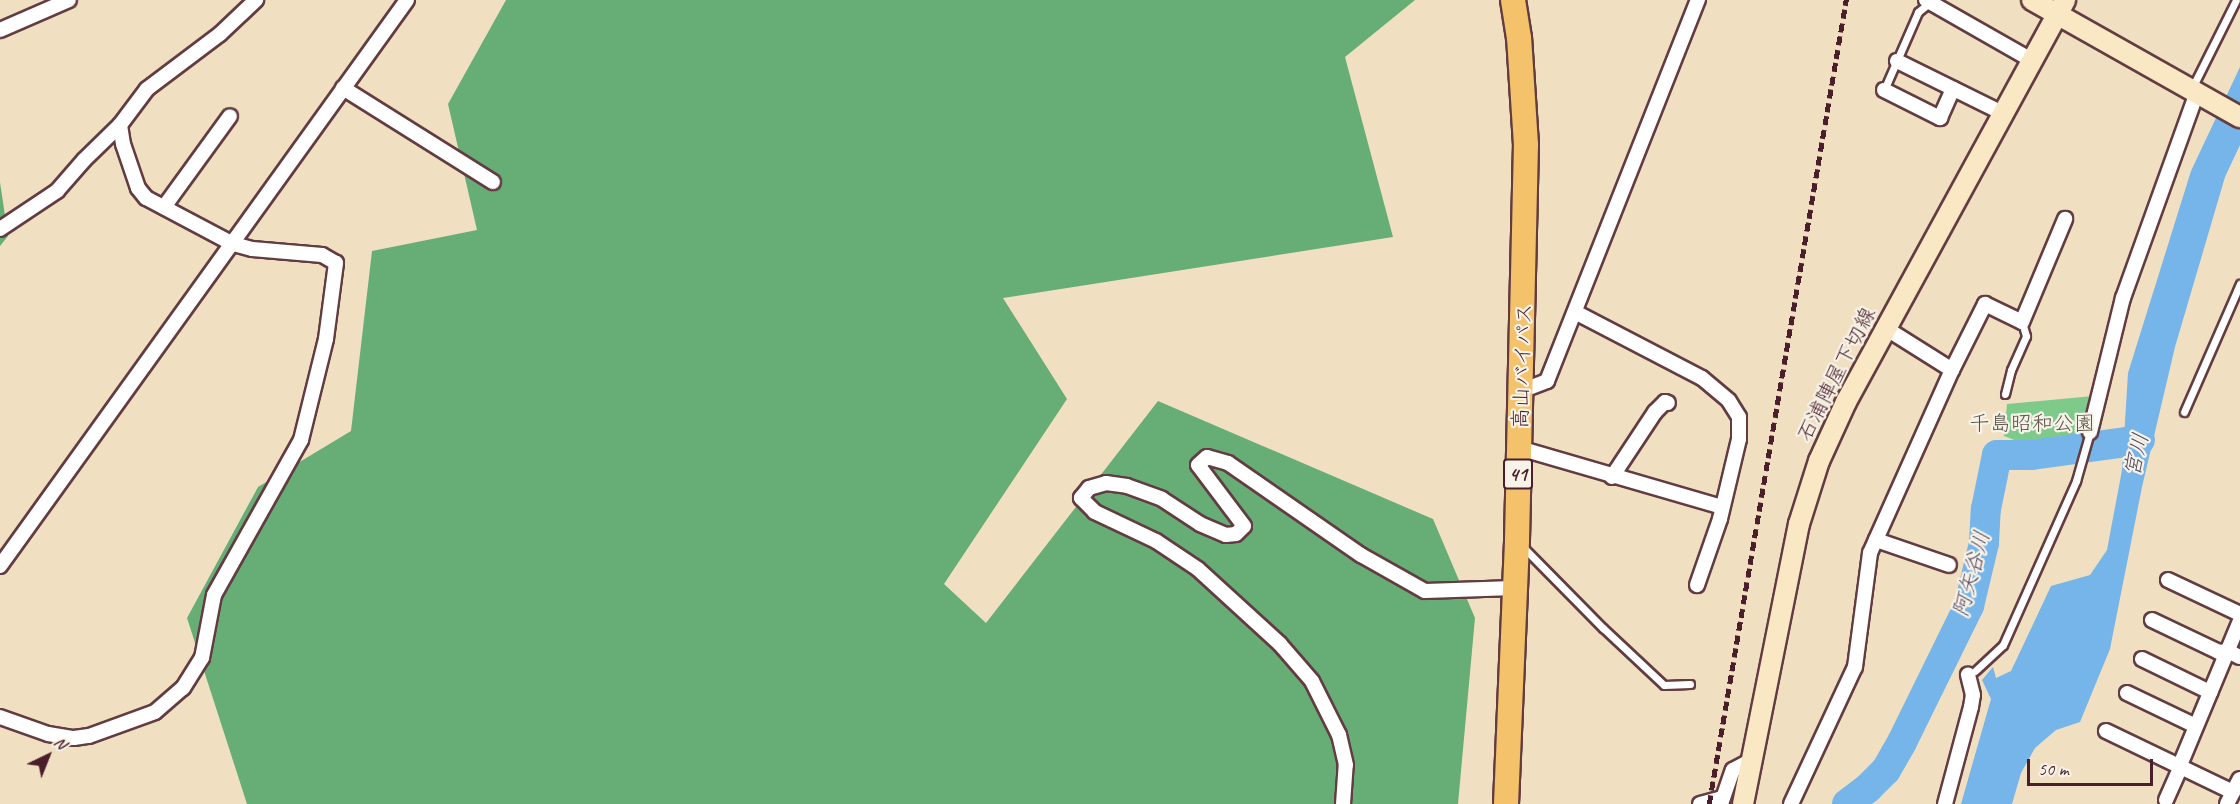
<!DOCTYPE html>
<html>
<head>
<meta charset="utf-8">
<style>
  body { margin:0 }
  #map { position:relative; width:2240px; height:804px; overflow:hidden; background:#f0e0c1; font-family:Caveat,"Klee One",sans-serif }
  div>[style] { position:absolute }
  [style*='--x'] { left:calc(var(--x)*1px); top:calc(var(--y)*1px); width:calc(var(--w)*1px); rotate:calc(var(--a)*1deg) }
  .green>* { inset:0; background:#7dca8a }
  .forest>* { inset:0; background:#66ae76 }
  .water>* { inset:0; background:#75b5e9 }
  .river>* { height:30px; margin:-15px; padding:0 15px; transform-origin:15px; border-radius:15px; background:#75b5e9 }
  .roads { filter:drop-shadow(2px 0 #633c42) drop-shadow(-2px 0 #633c42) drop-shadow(0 2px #633c42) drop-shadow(0 -2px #633c42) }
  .lane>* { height:7px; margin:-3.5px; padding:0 3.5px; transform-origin:3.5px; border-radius:3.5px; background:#fff }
  .street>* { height:14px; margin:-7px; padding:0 7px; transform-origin:7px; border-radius:7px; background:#fff }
  .secondary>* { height:20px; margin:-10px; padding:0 10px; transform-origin:10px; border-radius:10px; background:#fae7c3 }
  .highway>* { height:24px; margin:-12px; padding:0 12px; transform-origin:12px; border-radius:12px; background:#f3c26a }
  .rail>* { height:4.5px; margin-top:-2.25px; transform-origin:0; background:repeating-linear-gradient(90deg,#4a1f2b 0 9px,transparent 0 13.5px) }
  span { translate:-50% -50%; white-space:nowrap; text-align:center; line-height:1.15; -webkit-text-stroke:4.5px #f7f3e8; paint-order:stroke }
  .shield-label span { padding:2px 4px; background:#f7f3e8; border:2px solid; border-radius:4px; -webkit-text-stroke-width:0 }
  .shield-label { font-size:20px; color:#4a1f2b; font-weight:700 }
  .street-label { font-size:21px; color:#4a1f2b }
  .park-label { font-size:21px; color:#595248 }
  .water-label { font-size:22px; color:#574c64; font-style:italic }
  .north { position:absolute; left:18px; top:726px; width:60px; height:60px; -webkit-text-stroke:4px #f7f3e8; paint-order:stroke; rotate:43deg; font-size:16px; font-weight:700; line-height:24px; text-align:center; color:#4a1f2b }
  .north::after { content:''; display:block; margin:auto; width:21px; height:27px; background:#4a1f2b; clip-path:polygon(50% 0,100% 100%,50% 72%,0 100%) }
  .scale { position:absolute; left:2027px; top:759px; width:126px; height:27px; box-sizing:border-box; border:3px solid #4a1f2b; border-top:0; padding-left:8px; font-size:18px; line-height:21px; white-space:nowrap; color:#4a1f2b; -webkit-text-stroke:4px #f7f3e8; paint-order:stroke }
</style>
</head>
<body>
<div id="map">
  <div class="green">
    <div style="clip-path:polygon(2093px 396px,2084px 432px,2030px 446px,2004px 436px,2007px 404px)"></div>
  </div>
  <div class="forest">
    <div style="clip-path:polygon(506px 0,1415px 0,1345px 57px,1393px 237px,1003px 298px,1067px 399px,944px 584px,986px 623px,1158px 401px,1433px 519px,1475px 618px,1458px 804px,247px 804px,187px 618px,258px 487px,351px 431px,372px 251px,477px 230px,448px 104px)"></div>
    <div style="clip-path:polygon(0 182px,8px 236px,0 246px)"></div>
  </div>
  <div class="water">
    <div style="clip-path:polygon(2240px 67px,2240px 145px,2225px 177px,2175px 347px,2142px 487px,2110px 649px,2080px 722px,2056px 730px,2035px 748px,2021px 773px,2012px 804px,1961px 804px,1991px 699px,1982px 680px,1993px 667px,1996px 678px,2011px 671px,2051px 586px,2090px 575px,2107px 550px,2122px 470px,2128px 373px,2191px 171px)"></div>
  </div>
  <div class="river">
    <div style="--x:1847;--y:804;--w:26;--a:-37"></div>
    <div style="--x:1868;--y:788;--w:25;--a:-45"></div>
    <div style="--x:1886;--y:770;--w:32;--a:-60"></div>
    <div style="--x:1902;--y:742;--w:152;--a:-63.8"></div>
    <div style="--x:1969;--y:606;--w:65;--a:-76.6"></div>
    <div style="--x:1984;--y:543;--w:34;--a:-87"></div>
    <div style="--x:1986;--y:509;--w:55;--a:-78.5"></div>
    <div style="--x:1997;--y:455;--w:35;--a:0"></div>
    <div style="--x:2032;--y:455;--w:109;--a:-7.9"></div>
  </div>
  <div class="roads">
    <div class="lane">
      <div style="--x:2192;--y:88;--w:98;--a:-63.4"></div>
      <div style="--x:1884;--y:90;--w:85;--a:-66.4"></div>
      <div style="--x:1918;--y:12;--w:14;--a:-39"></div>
      <div style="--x:2005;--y:394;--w:25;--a:-76"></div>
      <div style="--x:2011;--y:370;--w:37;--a:-66"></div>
      <div style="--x:2026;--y:336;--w:15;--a:-106"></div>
      <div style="--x:2184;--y:412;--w:140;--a:-66.4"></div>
      <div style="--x:1523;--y:547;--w:114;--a:45.4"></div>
      <div style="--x:1603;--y:628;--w:83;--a:43.1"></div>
      <div style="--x:1664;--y:685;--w:26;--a:-2"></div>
      <div style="--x:1975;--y:671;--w:38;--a:-43"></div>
      <div style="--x:2003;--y:645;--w:180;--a:-66"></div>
      <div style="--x:2076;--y:481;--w:51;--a:-74.1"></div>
    </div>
    <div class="street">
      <div style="--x:1926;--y:0;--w:121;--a:29.7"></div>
      <div style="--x:0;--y:30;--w:75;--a:-23.5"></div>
      <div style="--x:1897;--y:61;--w:117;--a:26.3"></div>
      <div style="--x:343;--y:88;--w:177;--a:32.1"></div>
      <div style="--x:1884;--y:90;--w:63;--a:26.6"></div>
      <div style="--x:1940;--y:118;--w:32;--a:-66"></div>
      <div style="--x:164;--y:207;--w:112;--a:-54"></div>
      <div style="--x:0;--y:229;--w:69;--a:-33.7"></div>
      <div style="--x:57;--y:191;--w:41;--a:-48.9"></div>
      <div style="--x:84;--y:160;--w:50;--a:-44.2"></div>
      <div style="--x:120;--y:125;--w:45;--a:-53.1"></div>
      <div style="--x:147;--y:89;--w:91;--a:-37"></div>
      <div style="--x:220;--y:34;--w:50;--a:-43.4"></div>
      <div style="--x:1575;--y:312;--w:143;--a:27.5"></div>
      <div style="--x:1702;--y:378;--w:35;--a:40"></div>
      <div style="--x:1729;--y:401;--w:19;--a:58"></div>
      <div style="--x:1739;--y:417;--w:22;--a:90"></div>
      <div style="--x:1739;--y:439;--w:82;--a:103.4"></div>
      <div style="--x:1720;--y:519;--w:70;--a:109.2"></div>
      <div style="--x:1887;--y:329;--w:77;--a:32.2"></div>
      <div style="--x:1521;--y:391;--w:28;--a:-21"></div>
      <div style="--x:1547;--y:381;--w:410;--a:-68.4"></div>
      <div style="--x:2090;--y:432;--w:138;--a:-76.2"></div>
      <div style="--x:2123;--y:298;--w:219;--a:-70.2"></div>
      <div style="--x:1519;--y:448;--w:211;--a:16.2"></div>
      <div style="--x:1612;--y:477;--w:78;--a:-56.5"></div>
      <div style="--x:1655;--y:412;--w:14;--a:-45"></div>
      <div style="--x:1665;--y:402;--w:3;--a:18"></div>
      <div style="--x:1876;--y:540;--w:77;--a:18.9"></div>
      <div style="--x:0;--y:566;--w:697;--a:-54.28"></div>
      <div style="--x:2168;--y:580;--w:80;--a:25.3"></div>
      <div style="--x:2152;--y:620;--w:74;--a:25.5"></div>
      <div style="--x:2219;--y:652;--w:9;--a:-6"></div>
      <div style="--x:2228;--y:651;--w:13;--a:27"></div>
      <div style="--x:2142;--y:659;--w:76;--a:25.9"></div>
      <div style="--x:2127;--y:693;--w:76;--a:25.6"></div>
      <div style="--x:0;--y:717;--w:51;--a:19.5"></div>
      <div style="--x:48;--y:734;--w:26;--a:9"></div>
      <div style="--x:74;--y:738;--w:15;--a:-8"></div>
      <div style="--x:89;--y:736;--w:70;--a:-20"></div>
      <div style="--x:155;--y:712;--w:37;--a:-41"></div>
      <div style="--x:183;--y:688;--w:36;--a:-58"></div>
      <div style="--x:202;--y:658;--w:64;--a:-79.2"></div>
      <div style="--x:214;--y:595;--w:178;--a:-60.7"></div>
      <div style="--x:301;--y:440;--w:104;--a:-76.1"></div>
      <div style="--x:326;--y:339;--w:77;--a:-82.5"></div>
      <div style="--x:336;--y:263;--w:16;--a:-150"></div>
      <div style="--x:322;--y:255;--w:70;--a:-175.1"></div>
      <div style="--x:252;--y:249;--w:20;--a:-165"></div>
      <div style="--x:233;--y:244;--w:98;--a:-152.1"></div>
      <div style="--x:146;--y:198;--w:13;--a:-129"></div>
      <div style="--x:138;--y:188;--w:46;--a:-108.8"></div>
      <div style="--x:123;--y:144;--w:19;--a:-99"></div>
      <div style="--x:2106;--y:731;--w:141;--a:25.7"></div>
      <div style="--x:2180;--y:765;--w:156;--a:-67.4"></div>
      <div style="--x:2166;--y:800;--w:37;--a:-66"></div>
      <div style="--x:1343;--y:804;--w:39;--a:-86"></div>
      <div style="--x:1346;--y:765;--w:31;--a:-103"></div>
      <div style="--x:1339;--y:735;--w:60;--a:-116.6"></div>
      <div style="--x:1312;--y:681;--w:49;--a:-130.9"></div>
      <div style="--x:1280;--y:644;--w:111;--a:-137.6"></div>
      <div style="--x:1198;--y:569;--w:50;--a:-146.3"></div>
      <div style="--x:1156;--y:541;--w:68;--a:-154.6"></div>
      <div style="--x:1095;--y:512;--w:20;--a:-135"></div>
      <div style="--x:1081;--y:498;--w:13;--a:-51"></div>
      <div style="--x:1089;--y:488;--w:18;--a:-16"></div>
      <div style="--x:1106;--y:483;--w:21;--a:8"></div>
      <div style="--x:1127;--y:486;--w:37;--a:20"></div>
      <div style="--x:1162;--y:499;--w:45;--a:33.3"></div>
      <div style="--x:1200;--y:524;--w:28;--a:23"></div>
      <div style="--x:1226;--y:535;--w:10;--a:-6"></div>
      <div style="--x:1236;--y:534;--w:11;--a:-45"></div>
      <div style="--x:1244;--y:526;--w:76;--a:-127"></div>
      <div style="--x:1198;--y:465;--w:12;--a:-42"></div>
      <div style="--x:1207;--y:457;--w:22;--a:16"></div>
      <div style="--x:1228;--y:463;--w:162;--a:34.7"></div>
      <div style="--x:1361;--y:555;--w:73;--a:29.4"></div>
      <div style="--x:1425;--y:591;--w:89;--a:-1.9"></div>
      <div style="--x:1700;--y:804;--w:23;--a:-15"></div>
      <div style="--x:1721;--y:804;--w:36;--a:-71"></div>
      <div style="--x:1733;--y:770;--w:21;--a:-28"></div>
      <div style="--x:1791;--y:804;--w:151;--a:-65"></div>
      <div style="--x:1855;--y:667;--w:115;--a:-82.5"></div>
      <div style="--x:1870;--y:553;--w:201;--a:-65.9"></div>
      <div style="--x:1952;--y:370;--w:74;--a:-63.4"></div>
      <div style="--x:1985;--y:304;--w:41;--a:25.9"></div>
      <div style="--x:2022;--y:322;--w:112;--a:-67.3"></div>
      <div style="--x:1945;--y:804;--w:100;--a:-75"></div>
      <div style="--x:1971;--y:707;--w:12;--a:-81"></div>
      <div style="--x:1973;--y:695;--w:21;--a:-104"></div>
      <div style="--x:2227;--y:804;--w:28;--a:-63"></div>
    </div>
    <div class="secondary">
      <div style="--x:2032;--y:0;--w:239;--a:29.4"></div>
      <div style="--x:1743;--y:804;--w:286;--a:-78.7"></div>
      <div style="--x:1799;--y:524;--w:66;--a:-72.4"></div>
      <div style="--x:1819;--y:461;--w:65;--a:-65.4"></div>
      <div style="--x:1846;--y:402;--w:458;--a:-61.4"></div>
    </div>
    <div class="highway">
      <div style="--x:1506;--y:804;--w:264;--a:-87.6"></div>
      <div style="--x:1517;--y:540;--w:395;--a:-88.7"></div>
      <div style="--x:1526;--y:145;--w:107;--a:-93.7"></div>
      <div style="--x:1519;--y:38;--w:38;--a:-99"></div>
    </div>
  </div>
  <div class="rail">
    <div style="--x:1709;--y:804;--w:816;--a:-80.33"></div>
  </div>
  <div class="shield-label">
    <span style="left:1518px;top:474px">41</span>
  </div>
  <div class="street-label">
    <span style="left:1522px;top:366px;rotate:-88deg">高山バイパス</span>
    <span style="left:1836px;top:374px;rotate:-63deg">石浦陣屋下切線</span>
  </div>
  <div class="park-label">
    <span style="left:2032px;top:423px">千島昭和公園</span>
  </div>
  <div class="water-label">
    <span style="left:2137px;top:455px;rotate:-77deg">宮川</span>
    <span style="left:1972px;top:574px;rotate:-75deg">阿矢谷川</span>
  </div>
  <div class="north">N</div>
  <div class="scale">50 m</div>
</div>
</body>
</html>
